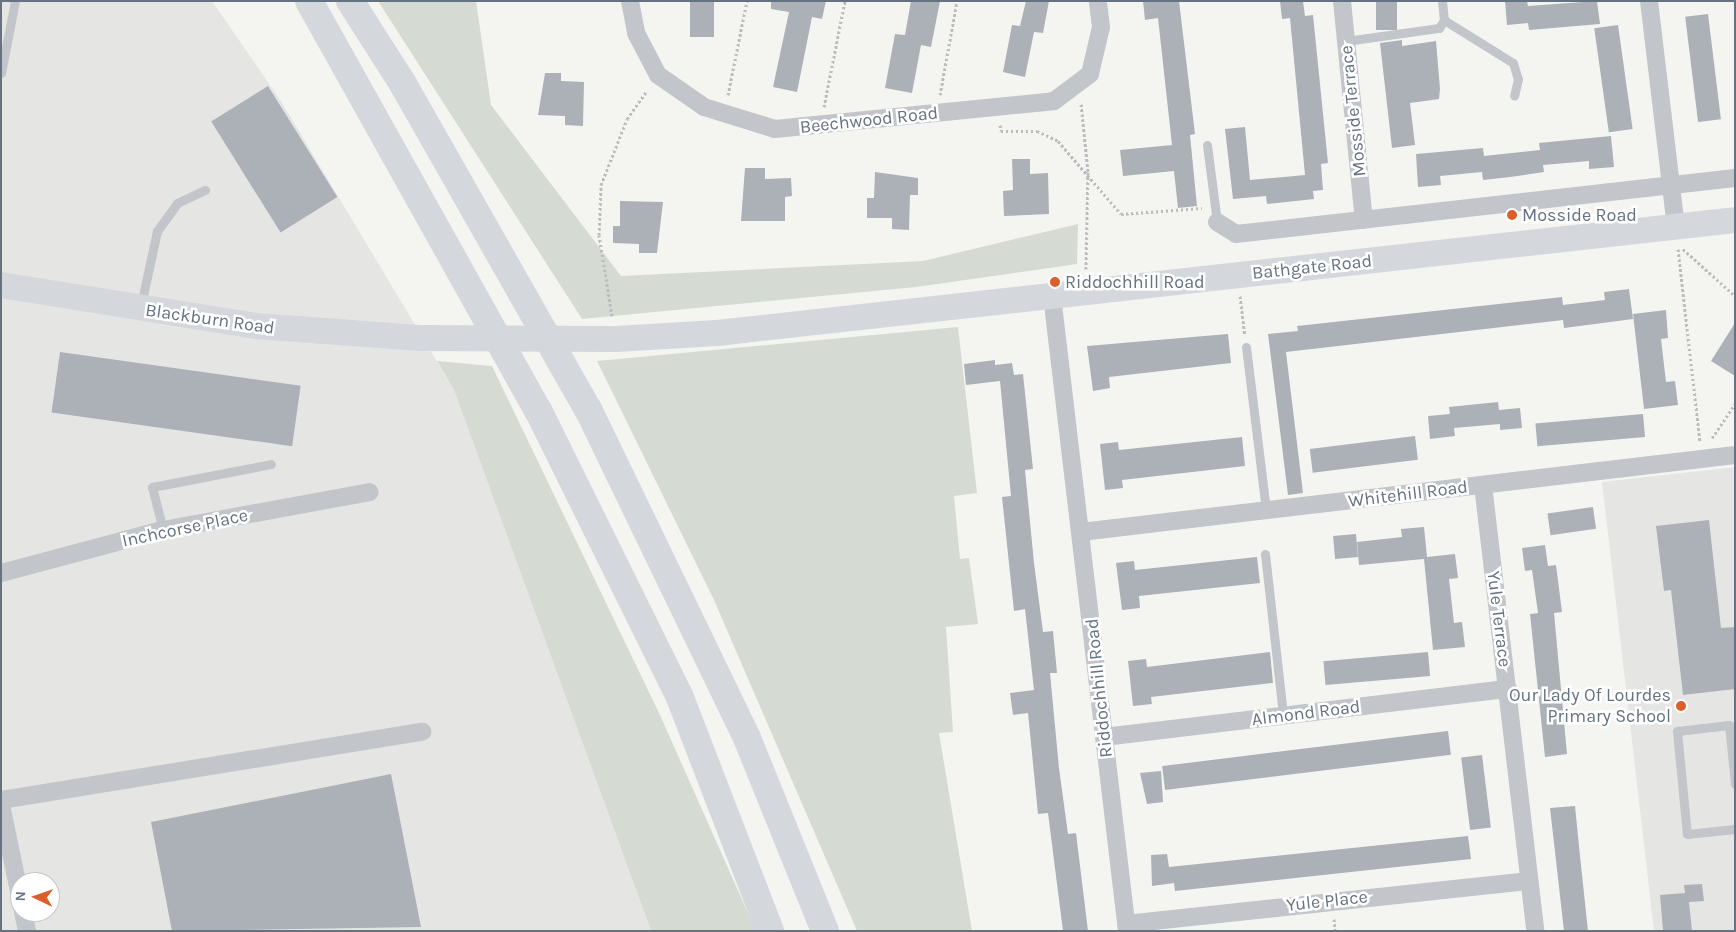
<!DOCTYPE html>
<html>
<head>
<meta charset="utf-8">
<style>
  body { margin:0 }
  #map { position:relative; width:1736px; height:932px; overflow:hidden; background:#f4f5f1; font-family:Karla,sans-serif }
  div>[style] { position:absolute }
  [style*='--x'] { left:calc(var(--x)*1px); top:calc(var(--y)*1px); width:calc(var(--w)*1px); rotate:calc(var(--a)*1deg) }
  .built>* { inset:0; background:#e5e6e4 }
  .green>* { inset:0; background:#d5dbd2 }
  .building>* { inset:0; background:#abb1b6; transform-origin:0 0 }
  .path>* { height:3px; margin-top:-1.5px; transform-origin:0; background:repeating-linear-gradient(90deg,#babcbe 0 2.5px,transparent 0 5px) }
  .lane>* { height:9px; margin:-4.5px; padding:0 4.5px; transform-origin:4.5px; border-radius:4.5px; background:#c2c5c9 }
  .street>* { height:18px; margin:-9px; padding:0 9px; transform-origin:9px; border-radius:9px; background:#c2c5c9 }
  .secondary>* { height:26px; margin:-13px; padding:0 13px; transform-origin:13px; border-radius:13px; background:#d4d8dc }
  .highway>* { height:28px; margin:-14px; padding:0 14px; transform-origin:14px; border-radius:14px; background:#d4d8dc }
  .dots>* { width:14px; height:14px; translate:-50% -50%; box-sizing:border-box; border:2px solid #fff; border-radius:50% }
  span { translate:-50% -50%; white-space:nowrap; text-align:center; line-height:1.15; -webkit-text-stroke:5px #fff; paint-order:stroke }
  .street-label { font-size:18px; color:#647281 }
  .poi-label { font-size:18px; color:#647281 }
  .left { translate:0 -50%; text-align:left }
  .right { translate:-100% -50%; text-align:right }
  .frame { position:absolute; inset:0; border:2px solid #647281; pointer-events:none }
  .north { position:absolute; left:10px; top:872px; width:50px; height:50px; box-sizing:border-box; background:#fff; border:1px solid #c1c7cd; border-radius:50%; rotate:273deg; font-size:14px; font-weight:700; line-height:20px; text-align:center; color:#647281 }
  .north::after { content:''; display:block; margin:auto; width:18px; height:22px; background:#dc5e29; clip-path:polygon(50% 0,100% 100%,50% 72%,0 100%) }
</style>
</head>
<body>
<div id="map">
  <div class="built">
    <div style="clip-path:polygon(evenodd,1px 1px,212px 1px,281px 101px,454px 390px,651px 931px,1px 931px,1px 1px,20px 882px,50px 882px,50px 912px,20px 912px,20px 882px)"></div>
    <div style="clip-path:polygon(1735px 467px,1735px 931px,1654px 931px,1602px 482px)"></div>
  </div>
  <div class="green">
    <div style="clip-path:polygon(378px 1px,476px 1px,491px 105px,621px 276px,923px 261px,1078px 224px,1077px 264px,916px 287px,582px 319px)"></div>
    <div style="clip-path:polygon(958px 327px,977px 493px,954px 496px,960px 559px,969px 558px,978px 624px,946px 627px,953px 732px,939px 733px,972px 931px,857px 931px,714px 600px,597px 361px)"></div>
    <div style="clip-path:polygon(437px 361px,492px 366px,660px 715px,756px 931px,651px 931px,454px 390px)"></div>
  </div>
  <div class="building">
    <div style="left:690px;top:1px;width:24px;height:36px"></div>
    <div style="clip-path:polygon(771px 1px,826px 1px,822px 19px,812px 17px,797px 92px,773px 87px,789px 12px,771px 9px)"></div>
    <div style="clip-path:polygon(911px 1px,940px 1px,931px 47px,921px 45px,912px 93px,885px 88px,895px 34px,905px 35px)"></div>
    <div style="clip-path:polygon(1026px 1px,1049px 1px,1043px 33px,1034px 32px,1025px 77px,1003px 72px,1012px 25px,1020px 26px)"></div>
    <div style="clip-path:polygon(1143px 1px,1179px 1px,1195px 134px,1190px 135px,1197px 206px,1178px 208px,1174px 171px,1123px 176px,1120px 150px,1172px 145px,1158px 18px,1145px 20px)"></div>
    <div style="clip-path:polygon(1280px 1px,1303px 1px,1305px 16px,1313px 15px,1328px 163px,1321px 164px,1323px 190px,1313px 191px,1314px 199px,1267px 204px,1266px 196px,1233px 199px,1225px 129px,1245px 127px,1250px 180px,1305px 175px,1290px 18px,1282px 19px)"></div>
    <div style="left:1376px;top:1px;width:21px;height:29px"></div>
    <div style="clip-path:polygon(1505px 1px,1527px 1px,1528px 6px,1597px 1px,1600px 24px,1529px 30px,1528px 23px,1507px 25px)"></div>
    <div style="left:1708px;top:14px;width:106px;height:23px;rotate:83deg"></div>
    <div style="left:1618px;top:25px;width:105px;height:24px;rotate:82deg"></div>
    <div style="clip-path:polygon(1402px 40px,1402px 46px,1436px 41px,1440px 89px,1439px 99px,1410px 103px,1415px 145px,1392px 148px,1380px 43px)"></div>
    <div style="clip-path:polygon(545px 73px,561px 73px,561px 81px,584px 82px,583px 126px,565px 125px,565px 116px,538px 115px)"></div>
    <div style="left:268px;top:86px;width:131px;height:67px;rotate:58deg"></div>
    <div style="clip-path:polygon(1611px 136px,1614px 167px,1589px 169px,1589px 161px,1543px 165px,1544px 172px,1510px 177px,1483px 180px,1482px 172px,1440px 176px,1441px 185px,1418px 187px,1416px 154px,1483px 148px,1484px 156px,1540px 150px,1539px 143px)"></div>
    <div style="clip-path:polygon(1012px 159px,1030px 159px,1030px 174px,1048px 173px,1049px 214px,1004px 216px,1003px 191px,1013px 190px)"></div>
    <div style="clip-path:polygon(745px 168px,765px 168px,765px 179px,791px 178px,792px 196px,785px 197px,785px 221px,741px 221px)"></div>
    <div style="clip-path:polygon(875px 172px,918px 178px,918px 195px,910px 195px,909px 230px,892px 229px,892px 218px,867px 218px,867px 198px,874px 198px)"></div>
    <div style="clip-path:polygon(620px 201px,663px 202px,657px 253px,639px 253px,639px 244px,613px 243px,613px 226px,620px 226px)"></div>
    <div style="clip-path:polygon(1629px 289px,1633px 319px,1564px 328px,1563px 320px,1286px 352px,1303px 493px,1288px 495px,1268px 334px,1298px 331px,1297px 326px,1562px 297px,1563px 305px,1605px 300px,1604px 292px)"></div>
    <div style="clip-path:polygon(1666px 310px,1668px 338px,1661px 339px,1666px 382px,1675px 381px,1678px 405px,1644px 409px,1633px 314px)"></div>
    <div style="clip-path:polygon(1735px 323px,1735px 376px,1711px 361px)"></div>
    <div style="clip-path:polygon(1228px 334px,1231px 363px,1109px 377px,1110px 388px,1093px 391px,1087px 346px)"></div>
    <div style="left:60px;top:352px;width:243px;height:61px;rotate:8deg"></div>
    <div style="clip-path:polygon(995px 360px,995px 365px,1012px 363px,1014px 375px,1023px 374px,1033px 469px,1025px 470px,1034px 563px,1043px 632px,1053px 631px,1057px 673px,1050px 673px,1059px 768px,1068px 834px,1076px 833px,1088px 931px,1063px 931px,1048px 813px,1038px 814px,1028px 713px,1013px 715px,1010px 693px,1034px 690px,1025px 609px,1014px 611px,1002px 497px,1011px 496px,1000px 381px,966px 385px,964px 364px)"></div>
    <div style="clip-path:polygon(1498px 402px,1499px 410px,1520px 408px,1522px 428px,1500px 430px,1500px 424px,1454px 428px,1455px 436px,1430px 439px,1428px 416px,1450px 414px,1449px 407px)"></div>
    <div style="left:1643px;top:414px;width:23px;height:108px;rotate:85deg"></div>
    <div style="left:1415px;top:436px;width:24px;height:106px;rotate:83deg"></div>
    <div style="clip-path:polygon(1242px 437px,1245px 466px,1122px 480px,1123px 488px,1105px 490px,1100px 444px,1118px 442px,1119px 450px)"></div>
    <div style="left:1593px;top:507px;width:22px;height:46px;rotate:82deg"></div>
    <div style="clip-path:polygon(1709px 520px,1721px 628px,1735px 627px,1735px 689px,1683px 695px,1671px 590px,1664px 591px,1656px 526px)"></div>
    <div style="clip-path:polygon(1424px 527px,1427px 557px,1455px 554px,1458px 578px,1449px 579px,1454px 623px,1462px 622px,1465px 647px,1433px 650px,1424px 559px,1359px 565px,1357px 542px,1402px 537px,1401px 529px)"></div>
    <div style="left:1356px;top:534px;width:23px;height:23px;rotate:85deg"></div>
    <div style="clip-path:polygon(1545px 545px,1548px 566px,1556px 565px,1562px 612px,1554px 613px,1567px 754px,1545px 757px,1530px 614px,1538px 613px,1532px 570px,1525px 571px,1522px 548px)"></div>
    <div style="clip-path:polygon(1257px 557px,1260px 583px,1139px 596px,1140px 608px,1122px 610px,1116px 563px,1134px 561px,1135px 570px)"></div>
    <div style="clip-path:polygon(1270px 652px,1273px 683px,1151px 697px,1152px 704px,1133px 706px,1128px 661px,1146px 659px,1147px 667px)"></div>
    <div style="left:1428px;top:652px;width:24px;height:105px;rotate:85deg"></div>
    <div style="left:1448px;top:731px;width:24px;height:288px;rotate:83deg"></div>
    <div style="left:1482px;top:755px;width:73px;height:21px;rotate:83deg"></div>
    <div style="clip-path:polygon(1161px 771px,1163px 802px,1147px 804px,1140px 773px)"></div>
    <div style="clip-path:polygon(391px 774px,421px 927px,172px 931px,151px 822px)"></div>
    <div style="clip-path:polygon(1575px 806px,1580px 856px,1588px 931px,1564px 931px,1550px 808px)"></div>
    <div style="clip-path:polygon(1468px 836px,1471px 859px,1175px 891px,1174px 883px,1152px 886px,1151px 855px,1167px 854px,1169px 867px)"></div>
    <div style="clip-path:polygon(1702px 884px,1704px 901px,1689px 902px,1692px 931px,1663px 931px,1660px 895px,1685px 893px,1684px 885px)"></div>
  </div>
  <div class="path">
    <div style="--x:728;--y:95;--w:96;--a:-78.6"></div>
    <div style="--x:940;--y:95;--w:96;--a:-79.7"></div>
    <div style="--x:1081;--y:104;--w:68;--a:84.1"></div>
    <div style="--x:1088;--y:172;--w:97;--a:91.2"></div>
    <div style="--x:824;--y:107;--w:108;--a:-78.8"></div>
    <div style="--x:1000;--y:125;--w:6;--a:81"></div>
    <div style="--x:1001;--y:131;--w:36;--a:0"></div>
    <div style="--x:1037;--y:131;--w:23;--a:25"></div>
    <div style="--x:1058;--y:141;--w:96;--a:49.2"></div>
    <div style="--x:1121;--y:214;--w:81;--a:-4.2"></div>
    <div style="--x:1678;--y:249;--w:193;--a:83.5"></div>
    <div style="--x:1683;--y:249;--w:70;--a:42.1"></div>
    <div style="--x:1240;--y:296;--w:39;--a:83"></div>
    <div style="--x:612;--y:316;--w:82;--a:-99.1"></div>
    <div style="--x:599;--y:235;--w:50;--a:-87.7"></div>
    <div style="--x:601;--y:185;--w:71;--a:-68.5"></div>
    <div style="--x:627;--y:119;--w:35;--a:-55"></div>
    <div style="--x:1712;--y:438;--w:41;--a:-55.9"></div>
    <div style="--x:1334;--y:919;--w:12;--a:85"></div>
  </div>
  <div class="lane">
    <div style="--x:1444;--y:20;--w:81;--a:31.9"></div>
    <div style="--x:1513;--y:63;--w:17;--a:73"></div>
    <div style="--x:1518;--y:79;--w:17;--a:103"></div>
    <div style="--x:1346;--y:41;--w:94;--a:-8"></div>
    <div style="--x:1439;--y:28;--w:9;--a:-58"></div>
    <div style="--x:1444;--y:20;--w:19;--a:-96"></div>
    <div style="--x:1;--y:73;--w:73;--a:-79"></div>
    <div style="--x:1207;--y:145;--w:78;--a:82.6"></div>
    <div style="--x:141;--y:305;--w:76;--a:-77.8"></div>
    <div style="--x:157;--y:231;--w:34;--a:-54"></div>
    <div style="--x:177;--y:203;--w:31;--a:-25"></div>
    <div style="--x:1246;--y:347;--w:164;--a:83"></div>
    <div style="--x:163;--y:530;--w:44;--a:-104.3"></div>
    <div style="--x:152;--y:487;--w:121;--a:-10.9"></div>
    <div style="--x:1265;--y:554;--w:162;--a:83.6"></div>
    <div style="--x:1735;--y:784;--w:59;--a:-95.8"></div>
    <div style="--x:1729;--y:725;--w:52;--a:173.4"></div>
    <div style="--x:1677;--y:731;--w:103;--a:84.5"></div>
    <div style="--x:1687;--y:834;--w:48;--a:-5.9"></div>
  </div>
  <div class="street">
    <div style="--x:630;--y:1;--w:33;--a:79"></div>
    <div style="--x:636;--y:33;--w:47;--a:62.4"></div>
    <div style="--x:658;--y:75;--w:56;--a:34.8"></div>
    <div style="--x:704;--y:107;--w:74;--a:17.2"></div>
    <div style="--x:775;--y:129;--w:280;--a:-5.7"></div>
    <div style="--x:1054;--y:101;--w:45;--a:-36.9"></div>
    <div style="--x:1090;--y:74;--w:48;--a:-76.8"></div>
    <div style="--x:1101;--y:27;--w:26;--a:-97"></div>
    <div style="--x:1342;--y:1;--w:220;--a:84.3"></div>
    <div style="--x:1649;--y:1;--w:227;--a:83.2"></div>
    <div style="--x:1217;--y:222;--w:22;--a:32"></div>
    <div style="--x:1236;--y:234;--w:502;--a:-6.4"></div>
    <div style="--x:1052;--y:296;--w:639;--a:83.26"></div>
    <div style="--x:1483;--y:485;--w:449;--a:83.3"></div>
    <div style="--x:1081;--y:532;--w:659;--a:-6.71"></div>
    <div style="--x:1;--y:573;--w:168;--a:-14.9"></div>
    <div style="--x:163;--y:530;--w:210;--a:-10.4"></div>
    <div style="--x:1104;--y:737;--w:407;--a:-6.8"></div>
    <div style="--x:1;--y:800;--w:427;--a:-9.2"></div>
    <div style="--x:1;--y:805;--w:93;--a:78.2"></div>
    <div style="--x:23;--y:912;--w:19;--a:78"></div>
    <div style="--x:1126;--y:924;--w:404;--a:-6.1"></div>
  </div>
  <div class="secondary">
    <div style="--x:1;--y:285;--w:258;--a:9.1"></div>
    <div style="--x:256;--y:326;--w:164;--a:4.2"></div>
    <div style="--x:420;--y:338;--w:196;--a:0.3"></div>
    <div style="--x:616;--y:339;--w:101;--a:-3.4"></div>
    <div style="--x:717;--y:333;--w:1024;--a:-6.33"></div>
  </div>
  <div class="highway">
    <div style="--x:309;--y:1;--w:469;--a:60.8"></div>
    <div style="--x:538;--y:410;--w:318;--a:63.7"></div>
    <div style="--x:679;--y:695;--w:253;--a:68.9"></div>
    <div style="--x:350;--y:1;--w:98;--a:57.4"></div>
    <div style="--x:403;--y:84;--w:374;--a:60.4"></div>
    <div style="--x:588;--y:409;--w:365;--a:64.2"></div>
    <div style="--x:747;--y:738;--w:208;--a:68"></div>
  </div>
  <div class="dots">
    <div style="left:1512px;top:215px;background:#dc5e29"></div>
    <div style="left:1055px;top:282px;background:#dc5e29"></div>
    <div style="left:1681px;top:706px;background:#dc5e29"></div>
  </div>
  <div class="street-label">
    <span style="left:1353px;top:111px;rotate:-96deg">Mosside Terrace</span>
    <span style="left:869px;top:120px;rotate:-6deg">Beechwood Road</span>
    <span style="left:1312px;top:267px;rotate:-6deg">Bathgate Road</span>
    <span style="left:210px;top:319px;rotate:8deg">Blackburn Road</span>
    <span style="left:1408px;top:494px;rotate:-7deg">Whitehill Road</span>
    <span style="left:185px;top:528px;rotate:-12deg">Inchcorse Place</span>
    <span style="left:1499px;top:619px;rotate:83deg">Yule Terrace</span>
    <span style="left:1099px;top:688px;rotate:-96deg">Riddochhill Road</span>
    <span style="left:1306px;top:713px;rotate:-7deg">Almond Road</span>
    <span style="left:1327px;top:901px;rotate:-6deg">Yule Place</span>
  </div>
  <div class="poi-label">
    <span class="left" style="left:1522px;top:215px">Mosside Road</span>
    <span class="left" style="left:1065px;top:282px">Riddochhill Road</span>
    <span class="right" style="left:1671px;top:706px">Our Lady Of Lourdes<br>Primary School</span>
  </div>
  <div class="frame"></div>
  <div class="north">N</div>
</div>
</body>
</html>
